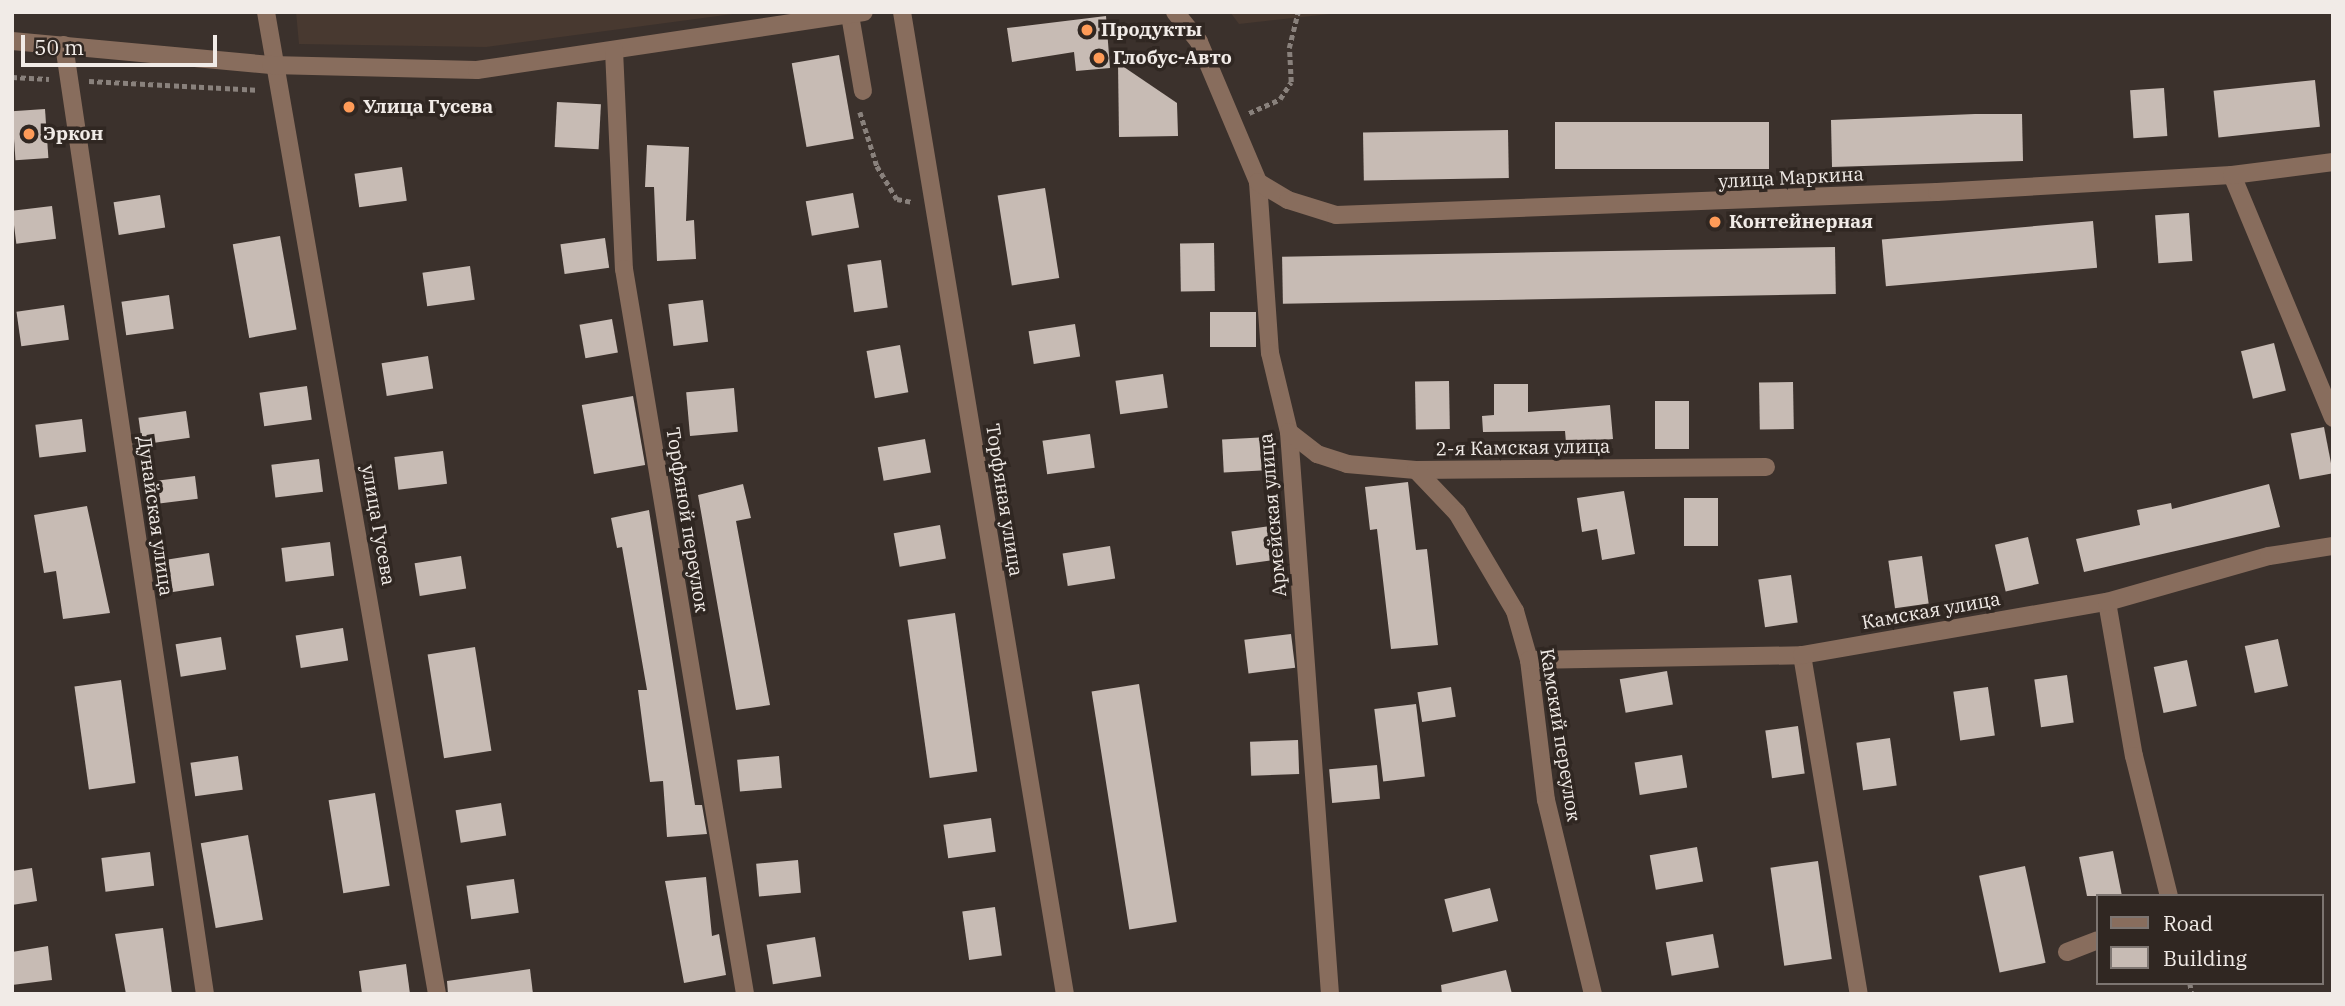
<!DOCTYPE html>
<html>
<head>
<meta charset="utf-8">
<style>
  body { margin:0 }
  #map { position:relative; width:2345px; height:1006px; overflow:hidden; background:#3b312c; font-family:"IBM Plex Serif",serif }
  div>[style] { position:absolute }
  [style*='--x'] { left:calc(var(--x)*1px); top:calc(var(--y)*1px); width:calc(var(--w)*1px); rotate:calc(var(--a)*1deg) }
  .built>* { inset:0; background:#483930 }
  .building>* { inset:0; background:#c7bbb4; transform-origin:0 0 }
  .path>* { height:4.5px; margin-top:-2.25px; transform-origin:0; background:repeating-linear-gradient(90deg,#89817c 0 5px,transparent 0 8.5px) }
  .minor>* { height:18px; margin:-9px; padding:0 9px; transform-origin:9px; border-radius:9px; background:#886d5d }
  .dots>* { width:19px; height:19px; translate:-50% -50%; box-sizing:border-box; border:4px solid #302722; border-radius:50% }
  span { translate:-50% -50%; white-space:nowrap; text-align:center; line-height:1.15; -webkit-text-stroke:7px #302722; paint-order:stroke }
  .poi-label { font-size:19px; color:#f1ebe7; font-weight:700 }
  .left { translate:0 -50%; text-align:left }
  .street-label { font-size:19px; color:#f1ebe7 }
  .frame { position:absolute; inset:0; border:14px solid #f1ebe7; pointer-events:none }
  .legend { position:absolute; left:2096px; top:894px; width:228px; height:91px; box-sizing:border-box; background:#302722; border:2px solid #7d7571; margin:0; padding:9px 12px; list-style:none; font-size:21px; color:#f1ebe7 }
  .legend li { display:flex; align-items:center; gap:14px; height:35px }
  .legend b { width:35px; border:2px solid #7d7571 }
  .scale { position:absolute; left:21px; top:35px; width:196px; height:32px; box-sizing:border-box; border:4px solid #f1ebe7; border-top:0; padding-left:9px; font-size:21px; line-height:24px; white-space:nowrap; color:#f1ebe7; -webkit-text-stroke:5px #302722; paint-order:stroke }
</style>
</head>
<body>
<div id="map">
  <div class="built">
    <div style="clip-path:polygon(296px 12px,748px 12px,486px 47px,299px 44px)"></div>
    <div style="clip-path:polygon(1230px 12px,1348px 12px,1239px 24px)"></div>
  </div>
  <div class="building">
    <div style="clip-path:polygon(1106px 16px,1110px 68px,1076px 71px,1074px 52px,1012px 62px,1007px 28px)"></div>
    <div style="left:839px;top:55px;width:85px;height:48px;rotate:80deg"></div>
    <div style="clip-path:polygon(1118px 63px,1177px 103px,1178px 136px,1119px 137px)"></div>
    <div style="left:2315px;top:80px;width:47px;height:102px;rotate:84deg"></div>
    <div style="left:2164px;top:88px;width:48px;height:34px;rotate:86deg"></div>
    <div style="left:557px;top:102px;width:44px;height:45px;rotate:3deg"></div>
    <div style="left:45px;top:109px;width:49px;height:33px;rotate:86deg"></div>
    <div style="clip-path:polygon(1975px 114px,2022px 114px,2023px 161px,1832px 167px,1831px 120px)"></div>
    <div style="left:1769px;top:122px;width:47px;height:214px;rotate:90deg"></div>
    <div style="left:1508px;top:130px;width:48px;height:145px;rotate:89deg"></div>
    <div style="clip-path:polygon(647px 145px,689px 147px,686px 221px,694px 220px,696px 259px,657px 261px,654px 187px,645px 187px)"></div>
    <div style="left:402px;top:167px;width:34px;height:48px;rotate:82deg"></div>
    <div style="left:1045px;top:188px;width:91px;height:48px;rotate:81deg"></div>
    <div style="left:853px;top:193px;width:35px;height:48px;rotate:80deg"></div>
    <div style="left:160px;top:195px;width:33px;height:47px;rotate:81deg"></div>
    <div style="left:52px;top:206px;width:33px;height:40px;rotate:83deg"></div>
    <div style="left:2189px;top:213px;width:48px;height:34px;rotate:86deg"></div>
    <div style="left:2093px;top:221px;width:47px;height:212px;rotate:85deg"></div>
    <div style="left:280px;top:236px;width:95px;height:48px;rotate:80deg"></div>
    <div style="left:605px;top:238px;width:30px;height:45px;rotate:82deg"></div>
    <div style="left:1214px;top:243px;width:48px;height:34px;rotate:89deg"></div>
    <div style="left:1835px;top:247px;width:47px;height:553px;rotate:89deg"></div>
    <div style="left:881px;top:260px;width:48px;height:34px;rotate:82deg"></div>
    <div style="left:470px;top:266px;width:34px;height:48px;rotate:82deg"></div>
    <div style="left:169px;top:295px;width:34px;height:48px;rotate:82deg"></div>
    <div style="left:703px;top:300px;width:42px;height:35px;rotate:83deg"></div>
    <div style="left:64px;top:305px;width:35px;height:48px;rotate:82deg"></div>
    <div style="left:1210px;top:312px;width:46px;height:35px"></div>
    <div style="left:612px;top:319px;width:34px;height:33px;rotate:80deg"></div>
    <div style="left:1075px;top:324px;width:33px;height:47px;rotate:81deg"></div>
    <div style="left:2274px;top:343px;width:49px;height:34px;rotate:76deg"></div>
    <div style="left:900px;top:345px;width:48px;height:34px;rotate:80deg"></div>
    <div style="left:428px;top:356px;width:33px;height:47px;rotate:81deg"></div>
    <div style="left:1163px;top:374px;width:34px;height:48px;rotate:82deg"></div>
    <div style="left:1449px;top:381px;width:48px;height:34px;rotate:89deg"></div>
    <div style="left:1793px;top:382px;width:47px;height:34px;rotate:89deg"></div>
    <div style="clip-path:polygon(1494px 384px,1528px 384px,1528px 412px,1610px 405px,1613px 439px,1566px 443px,1565px 431px,1483px 432px,1482px 416px,1494px 415px)"></div>
    <div style="left:307px;top:386px;width:34px;height:48px;rotate:82deg"></div>
    <div style="left:734px;top:388px;width:44px;height:48px;rotate:85deg"></div>
    <div style="left:633px;top:396px;width:70px;height:52px;rotate:80deg"></div>
    <div style="left:1655px;top:401px;width:34px;height:48px"></div>
    <div style="left:186px;top:411px;width:27px;height:48px;rotate:82deg"></div>
    <div style="left:82px;top:419px;width:33px;height:47px;rotate:83deg"></div>
    <div style="left:2324px;top:427px;width:47px;height:34px;rotate:79deg"></div>
    <div style="left:1090px;top:434px;width:34px;height:48px;rotate:82deg"></div>
    <div style="left:1269px;top:437px;width:33px;height:47px;rotate:87deg"></div>
    <div style="left:925px;top:439px;width:34px;height:48px;rotate:80deg"></div>
    <div style="left:443px;top:451px;width:33px;height:49px;rotate:83deg"></div>
    <div style="left:319px;top:459px;width:33px;height:48px;rotate:83deg"></div>
    <div style="left:195px;top:476px;width:23px;height:47px;rotate:83deg"></div>
    <div style="clip-path:polygon(1408px 482px,1416px 550px,1427px 549px,1438px 645px,1391px 649px,1377px 529px,1370px 530px,1365px 487px)"></div>
    <div style="clip-path:polygon(743px 484px,751px 518px,736px 521px,770px 705px,736px 710px,698px 495px)"></div>
    <div style="clip-path:polygon(2269px 484px,2280px 527px,2084px 572px,2076px 539px,2140px 525px,2137px 510px,2171px 503px,2172px 509px)"></div>
    <div style="clip-path:polygon(1624px 491px,1635px 554px,1602px 560px,1597px 529px,1582px 532px,1577px 498px)"></div>
    <div style="left:1684px;top:498px;width:34px;height:48px"></div>
    <div style="clip-path:polygon(87px 506px,110px 613px,63px 619px,56px 571px,44px 573px,34px 515px)"></div>
    <div style="clip-path:polygon(649px 510px,695px 805px,702px 805px,707px 834px,667px 837px,663px 781px,650px 782px,638px 690px,647px 690px,622px 547px,617px 548px,611px 518px)"></div>
    <div style="left:940px;top:525px;width:34px;height:47px;rotate:80deg"></div>
    <div style="left:1278px;top:525px;width:34px;height:47px;rotate:82deg"></div>
    <div style="left:2028px;top:537px;width:48px;height:34px;rotate:77deg"></div>
    <div style="left:330px;top:542px;width:34px;height:49px;rotate:83deg"></div>
    <div style="left:1110px;top:546px;width:33px;height:48px;rotate:81deg"></div>
    <div style="left:209px;top:553px;width:33px;height:48px;rotate:81deg"></div>
    <div style="left:461px;top:556px;width:33px;height:47px;rotate:81deg"></div>
    <div style="left:1922px;top:556px;width:48px;height:34px;rotate:82deg"></div>
    <div style="left:1791px;top:575px;width:48px;height:33px;rotate:82deg"></div>
    <div style="left:955px;top:613px;width:160px;height:48px;rotate:82deg"></div>
    <div style="left:343px;top:628px;width:33px;height:48px;rotate:81deg"></div>
    <div style="left:1291px;top:634px;width:34px;height:47px;rotate:83deg"></div>
    <div style="left:221px;top:637px;width:33px;height:46px;rotate:81deg"></div>
    <div style="left:2278px;top:639px;width:48px;height:34px;rotate:78deg"></div>
    <div style="left:475px;top:647px;width:105px;height:48px;rotate:81deg"></div>
    <div style="left:2187px;top:660px;width:47px;height:34px;rotate:78deg"></div>
    <div style="left:1667px;top:671px;width:34px;height:48px;rotate:80deg"></div>
    <div style="left:2067px;top:675px;width:48px;height:33px;rotate:82deg"></div>
    <div style="left:121px;top:680px;width:104px;height:47px;rotate:82deg"></div>
    <div style="left:1139px;top:684px;width:241px;height:48px;rotate:81deg"></div>
    <div style="left:1451px;top:687px;width:30px;height:34px;rotate:81deg"></div>
    <div style="left:1988px;top:687px;width:49px;height:35px;rotate:82deg"></div>
    <div style="left:1416px;top:704px;width:73px;height:42px;rotate:83deg"></div>
    <div style="left:1798px;top:726px;width:48px;height:33px;rotate:82deg"></div>
    <div style="left:1890px;top:738px;width:48px;height:34px;rotate:82deg"></div>
    <div style="left:1298px;top:740px;width:34px;height:48px;rotate:88deg"></div>
    <div style="left:1682px;top:755px;width:33px;height:48px;rotate:81deg"></div>
    <div style="left:238px;top:756px;width:34px;height:48px;rotate:82deg"></div>
    <div style="left:779px;top:756px;width:32px;height:42px;rotate:85deg"></div>
    <div style="left:1377px;top:765px;width:34px;height:48px;rotate:85deg"></div>
    <div style="left:375px;top:793px;width:94px;height:47px;rotate:81deg"></div>
    <div style="left:501px;top:803px;width:33px;height:46px;rotate:81deg"></div>
    <div style="left:991px;top:818px;width:34px;height:48px;rotate:82deg"></div>
    <div style="left:248px;top:835px;width:86px;height:48px;rotate:80deg"></div>
    <div style="left:1697px;top:847px;width:35px;height:48px;rotate:80deg"></div>
    <div style="clip-path:polygon(2113px 851px,2122px 896px,2087px 896px,2079px 857px)"></div>
    <div style="left:150px;top:852px;width:34px;height:49px;rotate:83deg"></div>
    <div style="left:798px;top:860px;width:33px;height:42px;rotate:85deg"></div>
    <div style="left:1818px;top:861px;width:99px;height:48px;rotate:82deg"></div>
    <div style="left:2025px;top:866px;width:99px;height:47px;rotate:78deg"></div>
    <div style="clip-path:polygon(32px 868px,37px 901px,12px 905px,12px 871px)"></div>
    <div style="clip-path:polygon(706px 877px,712px 936px,719px 934px,726px 975px,684px 983px,665px 881px)"></div>
    <div style="left:514px;top:879px;width:34px;height:48px;rotate:82deg"></div>
    <div style="left:1490px;top:888px;width:34px;height:47px;rotate:76deg"></div>
    <div style="left:995px;top:907px;width:49px;height:33px;rotate:82deg"></div>
    <div style="clip-path:polygon(163px 928px,172px 994px,126px 994px,115px 934px)"></div>
    <div style="left:1713px;top:934px;width:34px;height:48px;rotate:80deg"></div>
    <div style="left:815px;top:937px;width:40px;height:49px;rotate:81deg"></div>
    <div style="clip-path:polygon(48px 946px,52px 980px,12px 985px,12px 952px)"></div>
    <div style="clip-path:polygon(406px 964px,410px 994px,362px 994px,359px 971px)"></div>
    <div style="clip-path:polygon(530px 969px,533px 994px,448px 994px,447px 981px)"></div>
    <div style="clip-path:polygon(1506px 970px,1512px 994px,1442px 994px,1441px 985px)"></div>
  </div>
  <div class="path">
    <div style="--x:12;--y:77;--w:37;--a:3"></div>
    <div style="--x:89;--y:81;--w:170;--a:3"></div>
    <div style="--x:860;--y:112;--w:57;--a:72.5"></div>
    <div style="--x:877;--y:166;--w:39;--a:59"></div>
    <div style="--x:897;--y:199;--w:15;--a:11"></div>
    <div style="--x:1249;--y:113;--w:34;--a:-24"></div>
    <div style="--x:1280;--y:99;--w:20;--a:-57"></div>
    <div style="--x:1291;--y:82;--w:34;--a:-93"></div>
    <div style="--x:1289;--y:48;--w:37;--a:-76"></div>
    <div style="--x:2190;--y:983;--w:11;--a:80"></div>
  </div>
  <div class="minor">
    <div style="--x:266;--y:12;--w:997;--a:80.12"></div>
    <div style="--x:902;--y:12;--w:995;--a:80.58"></div>
    <div style="--x:1175;--y:12;--w:38;--a:51"></div>
    <div style="--x:1199;--y:42;--w:152;--a:67.1"></div>
    <div style="--x:1258;--y:182;--w:171;--a:86"></div>
    <div style="--x:1270;--y:353;--w:81;--a:76.5"></div>
    <div style="--x:1289;--y:432;--w:563;--a:85.83"></div>
    <div style="--x:850;--y:15;--w:77;--a:80.3"></div>
    <div style="--x:12;--y:41;--w:260;--a:5.3"></div>
    <div style="--x:271;--y:65;--w:206;--a:1.4"></div>
    <div style="--x:477;--y:70;--w:391;--a:-8.5"></div>
    <div style="--x:64;--y:45;--w:959;--a:81.55"></div>
    <div style="--x:614;--y:50;--w:219;--a:87.4"></div>
    <div style="--x:624;--y:269;--w:735;--a:80.52"></div>
    <div style="--x:2232;--y:175;--w:263;--a:67.4"></div>
    <div style="--x:1258;--y:182;--w:35;--a:31"></div>
    <div style="--x:1288;--y:200;--w:50;--a:17.4"></div>
    <div style="--x:1336;--y:215;--w:601;--a:-2.19"></div>
    <div style="--x:1937;--y:192;--w:295;--a:-3.3"></div>
    <div style="--x:2232;--y:175;--w:102;--a:-7.3"></div>
    <div style="--x:1289;--y:432;--w:36;--a:38"></div>
    <div style="--x:1317;--y:454;--w:32;--a:18"></div>
    <div style="--x:1347;--y:464;--w:69;--a:5"></div>
    <div style="--x:1416;--y:470;--w:350;--a:-0.5"></div>
    <div style="--x:1416;--y:470;--w:59;--a:46.4"></div>
    <div style="--x:1457;--y:513;--w:114;--a:59.4"></div>
    <div style="--x:1515;--y:611;--w:51;--a:74.1"></div>
    <div style="--x:1529;--y:660;--w:141;--a:83.1"></div>
    <div style="--x:1546;--y:800;--w:200;--a:76.4"></div>
    <div style="--x:2107;--y:602;--w:156;--a:80.1"></div>
    <div style="--x:2134;--y:756;--w:144;--a:76"></div>
    <div style="--x:1802;--y:655;--w:344;--a:80.5"></div>
    <div style="--x:1529;--y:660;--w:273;--a:-1"></div>
    <div style="--x:1802;--y:655;--w:310;--a:-9.9"></div>
    <div style="--x:2107;--y:602;--w:168;--a:-15.9"></div>
    <div style="--x:2269;--y:556;--w:65;--a:-8.9"></div>
    <div style="--x:2067;--y:952;--w:33;--a:-21"></div>
  </div>
  <div class="dots">
    <div style="left:1087px;top:30px;background:#fe9b58"></div>
    <div style="left:1099px;top:58px;background:#fe9b58"></div>
    <div style="left:349px;top:107px;background:#fe9b58"></div>
    <div style="left:29px;top:134px;background:#fe9b58"></div>
    <div style="left:1715px;top:222px;background:#fe9b58"></div>
  </div>
  <div class="poi-label">
    <span class="left" style="left:1101px;top:30px">Продукты</span>
    <span class="left" style="left:1113px;top:58px">Глобус-Авто</span>
    <span class="left" style="left:363px;top:107px">Улица Гусева</span>
    <span class="left" style="left:43px;top:134px">Эркон</span>
    <span class="left" style="left:1729px;top:222px">Контейнерная</span>
  </div>
  <div class="street-label">
    <span style="left:1791px;top:178px;rotate:-3deg">улица Маркина</span>
    <span style="left:1523px;top:448px;rotate:-1deg">2-я Камская улица</span>
    <span style="left:1004px;top:500px;rotate:81deg">Торфяная улица</span>
    <span style="left:1273px;top:515px;rotate:-95deg">Армейская улица</span>
    <span style="left:155px;top:516px;rotate:82deg">Дунайская улица</span>
    <span style="left:687px;top:520px;rotate:81deg">Торфяной переулок</span>
    <span style="left:378px;top:525px;rotate:80deg">улица Гусева</span>
    <span style="left:1931px;top:611px;rotate:-10deg">Камская улица</span>
    <span style="left:1560px;top:735px;rotate:81deg">Камский переулок</span>
  </div>
  <div class="frame"></div>
  <ul class="legend">
  <li><b style="height:9px;background:#886d5d"></b>Road</li>
  <li><b style="height:19px;background:#c7bbb4"></b>Building</li>
  </ul>
  <div class="scale">50 m</div>
</div>
</body>
</html>
